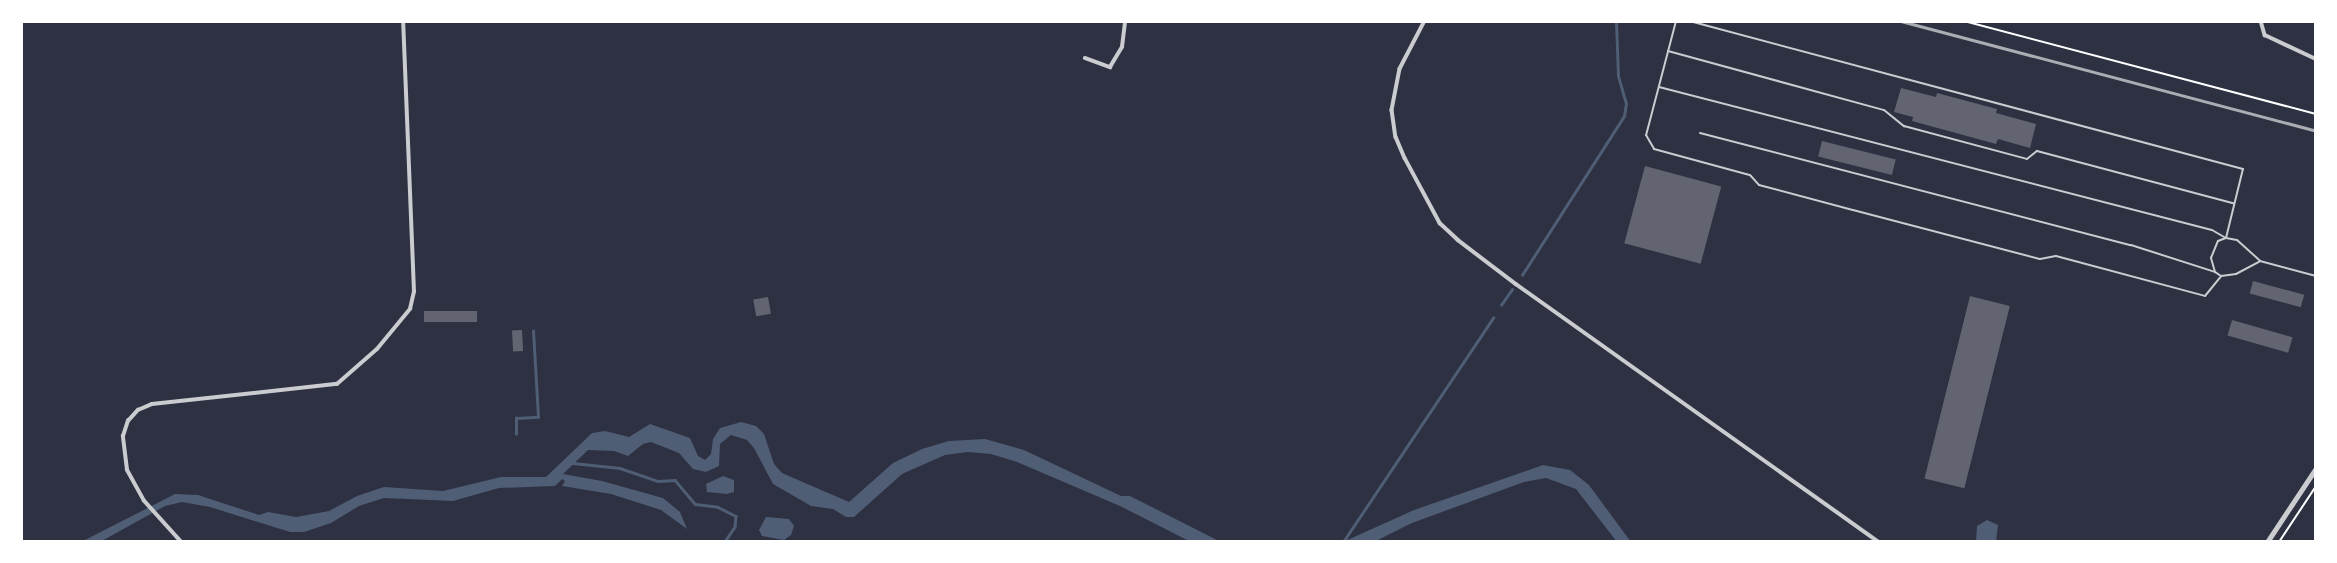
<!DOCTYPE html>
<html>
<head>
<meta charset="utf-8">
<style>
  body { margin:0 }
  #map { position:relative; width:2337px; height:563px; overflow:hidden; background:#2d3142; font-family:"Fira Sans Condensed",sans-serif }
  div>[style] { position:absolute }
  [style*='--x'] { left:calc(var(--x)*1px); top:calc(var(--y)*1px); width:calc(var(--w)*1px); rotate:calc(var(--a)*1deg) }
  .water>* { inset:0; background:#4f5d75 }
  .stream>* { height:2.5px; margin:-1.25px; padding:0 1.25px; transform-origin:1.25px; border-radius:1.25px; background:#4f5d75 }
  .building>* { inset:0; background:#626471; transform-origin:0 0 }
  .path>* { height:2px; margin:-1px; padding:0 1px; transform-origin:1px; border-radius:1px; background:#fff }
  .service>* { height:2px; margin:-1px; padding:0 1px; transform-origin:1px; border-radius:1px; background:#caccd0 }
  .minor>* { height:3.5px; margin:-1.75px; padding:0 1.75px; transform-origin:1.75px; border-radius:1.75px; background:#caccd0 }
  .tertiary>* { height:5px; margin:-2.5px; padding:0 2.5px; transform-origin:2.5px; border-radius:2.5px; background:#caccd0 }
  .rail>* { height:2.5px; margin:-1.25px; padding:0 1.25px; transform-origin:1.25px; border-radius:1.25px; background:#abadb3 }
  span { translate:-50% -50%; white-space:nowrap; text-align:center; line-height:1.15; -webkit-text-stroke:5px #fff; paint-order:stroke }
  .frame { position:absolute; inset:0; border:23px solid #fff; pointer-events:none }
</style>
</head>
<body>
<div id="map">
  <div class="water">
    <div style="clip-path:polygon(741px 422px,756px 426px,764px 434px,774px 464px,782px 473px,849px 502px,893px 463px,922px 449px,949px 441px,985px 439px,1024px 450px,1121px 496px,1130px 496px,1221px 542px,1191px 542px,1120px 506px,1017px 462px,991px 454px,968px 452px,945px 455px,902px 474px,854px 517px,846px 517px,833px 509px,811px 506px,773px 484px,754px 448px,747px 440px,731px 435px,720px 444px,719px 466px,706px 472px,693px 469px,679px 453px,651px 442px,643px 444px,628px 456px,614px 451px,588px 450px,563px 474px,602px 481px,663px 498px,680px 512px,687px 529px,661px 510px,611px 494px,562px 486px,565px 481px,562px 479px,555px 486px,499px 488px,453px 501px,384px 498px,359px 506px,331px 523px,304px 532px,290px 532px,210px 507px,182px 502px,165px 506px,100px 542px,81px 542px,175px 494px,198px 495px,259px 515px,268px 512px,296px 517px,329px 511px,357px 496px,384px 487px,443px 491px,501px 477px,546px 477px,592px 433px,605px 431px,629px 437px,650px 424px,690px 438px,698px 456px,705px 460px,711px 454px,713px 439px,720px 428px)"></div>
    <div style="clip-path:polygon(1543px 465px,1570px 470px,1589px 485px,1631px 542px,1617px 542px,1576px 489px,1546px 478px,1524px 482px,1412px 523px,1374px 542px,1343px 542px,1414px 510px)"></div>
    <div style="clip-path:polygon(723px 476px,734px 480px,734px 492px,727px 494px,707px 492px,706px 484px)"></div>
    <div style="clip-path:polygon(766px 517px,789px 519px,794px 526px,791px 535px,784px 540px,762px 536px,759px 530px)"></div>
    <div style="clip-path:polygon(1987px 520px,1998px 525px,1996px 542px,1976px 542px,1977px 526px)"></div>
  </div>
  <div class="stream">
    <div style="--x:1522;--y:275;--w:189;--a:-57.3"></div>
    <div style="--x:1624;--y:116;--w:12;--a:-81"></div>
    <div style="--x:1626;--y:104;--w:29;--a:-106"></div>
    <div style="--x:1618;--y:76;--w:55;--a:-92.1"></div>
    <div style="--x:1501;--y:305;--w:19;--a:-55"></div>
    <div style="--x:516;--y:434;--w:16;--a:-90"></div>
    <div style="--x:516;--y:418;--w:22;--a:-3"></div>
    <div style="--x:538;--y:417;--w:86;--a:-93.3"></div>
    <div style="--x:573;--y:463;--w:47;--a:6.1"></div>
    <div style="--x:620;--y:468;--w:40;--a:18.9"></div>
    <div style="--x:658;--y:481;--w:17;--a:-3"></div>
    <div style="--x:675;--y:480;--w:31;--a:50"></div>
    <div style="--x:695;--y:504;--w:23;--a:7"></div>
    <div style="--x:718;--y:507;--w:20;--a:27"></div>
    <div style="--x:736;--y:516;--w:11;--a:95"></div>
    <div style="--x:735;--y:527;--w:18;--a:124"></div>
    <div style="--x:1343;--y:542;--w:270;--a:-56.2"></div>
  </div>
  <div class="building">
    <div style="clip-path:polygon(1901px 88px,1936px 97px,1937px 93px,1997px 109px,1996px 113px,2036px 124px,2030px 148px,1998px 139px,1996px 144px,1912px 121px,1913px 117px,1894px 112px)"></div>
    <div style="left:1822px;top:141px;width:76px;height:16px;rotate:14deg"></div>
    <div style="left:1645px;top:166px;width:79px;height:80px;rotate:15deg"></div>
    <div style="left:2253px;top:281px;width:53px;height:13px;rotate:15deg"></div>
    <div style="left:1970px;top:296px;width:41px;height:188px;rotate:14deg"></div>
    <div style="left:768px;top:297px;width:17px;height:15px;rotate:80deg"></div>
    <div style="left:477px;top:311px;width:11px;height:53px;rotate:90deg"></div>
    <div style="left:2232px;top:320px;width:63px;height:16px;rotate:16deg"></div>
    <div style="left:522px;top:330px;width:21px;height:10px;rotate:87deg"></div>
  </div>
  <div class="path">
    <div style="--x:1964;--y:21;--w:364;--a:14.8"></div>
    <div style="--x:2279;--y:542;--w:67;--a:-56.5"></div>
  </div>
  <div class="service">
    <div style="--x:1676;--y:21;--w:118;--a:104.7"></div>
    <div style="--x:1646;--y:135;--w:16;--a:60"></div>
    <div style="--x:1654;--y:149;--w:99;--a:15.2"></div>
    <div style="--x:1750;--y:175;--w:13;--a:48"></div>
    <div style="--x:1759;--y:185;--w:97;--a:14.9"></div>
    <div style="--x:1853;--y:210;--w:193;--a:14.7"></div>
    <div style="--x:2040;--y:259;--w:16;--a:-11"></div>
    <div style="--x:2056;--y:256;--w:154;--a:15"></div>
    <div style="--x:2205;--y:296;--w:26;--a:-51"></div>
    <div style="--x:2221;--y:276;--w:15;--a:-8"></div>
    <div style="--x:2236;--y:274;--w:27;--a:-28"></div>
    <div style="--x:1668;--y:51;--w:224;--a:15.3"></div>
    <div style="--x:1884;--y:110;--w:26;--a:39"></div>
    <div style="--x:1904;--y:126;--w:127;--a:15"></div>
    <div style="--x:2027;--y:159;--w:13;--a:-39"></div>
    <div style="--x:2037;--y:151;--w:203;--a:14.9"></div>
    <div style="--x:1659;--y:87;--w:571;--a:14.5"></div>
    <div style="--x:2212;--y:230;--w:16;--a:30"></div>
    <div style="--x:2226;--y:238;--w:71;--a:-76.2"></div>
    <div style="--x:2243;--y:169;--w:573;--a:-165.04"></div>
    <div style="--x:1700;--y:133;--w:445;--a:14.6"></div>
    <div style="--x:2131;--y:245;--w:88;--a:17.8"></div>
    <div style="--x:2221;--y:276;--w:7;--a:-146"></div>
    <div style="--x:2215;--y:272;--w:15;--a:-106"></div>
    <div style="--x:2211;--y:258;--w:18;--a:-68"></div>
    <div style="--x:2218;--y:241;--w:9;--a:-21"></div>
    <div style="--x:2226;--y:238;--w:11;--a:10"></div>
    <div style="--x:2237;--y:240;--w:31;--a:42"></div>
    <div style="--x:2260;--y:261;--w:58;--a:15"></div>
  </div>
  <div class="minor">
    <div style="--x:1425;--y:21;--w:54;--a:117.5"></div>
    <div style="--x:1400;--y:69;--w:42;--a:101"></div>
    <div style="--x:1392;--y:110;--w:27;--a:82"></div>
    <div style="--x:1396;--y:137;--w:23;--a:67"></div>
    <div style="--x:1405;--y:158;--w:74;--a:61.7"></div>
    <div style="--x:1440;--y:223;--w:25;--a:43"></div>
    <div style="--x:1458;--y:240;--w:73;--a:37.2"></div>
    <div style="--x:1516;--y:284;--w:445;--a:35.4"></div>
    <div style="--x:2261;--y:21;--w:15;--a:74"></div>
    <div style="--x:2265;--y:35;--w:56;--a:25.2"></div>
    <div style="--x:1085;--y:58;--w:27;--a:20"></div>
    <div style="--x:1110;--y:67;--w:23;--a:-59"></div>
    <div style="--x:1122;--y:47;--w:26;--a:-83"></div>
    <div style="--x:181;--y:542;--w:55;--a:-132.1"></div>
    <div style="--x:144;--y:501;--w:35;--a:-119"></div>
    <div style="--x:127;--y:470;--w:34;--a:-97"></div>
    <div style="--x:123;--y:436;--w:16;--a:-72"></div>
    <div style="--x:128;--y:421;--w:15;--a:-48"></div>
    <div style="--x:138;--y:410;--w:15;--a:-23"></div>
    <div style="--x:152;--y:404;--w:186;--a:-6.2"></div>
    <div style="--x:337;--y:384;--w:53;--a:-41.2"></div>
    <div style="--x:377;--y:349;--w:52;--a:-50.5"></div>
    <div style="--x:410;--y:309;--w:17;--a:-77"></div>
    <div style="--x:414;--y:292;--w:271;--a:-92.3"></div>
  </div>
  <div class="tertiary">
    <div style="--x:2267;--y:542;--w:89;--a:-56.5"></div>
  </div>
  <div class="rail">
    <div style="--x:1901;--y:21;--w:429;--a:14.8"></div>
  </div>
  <div class="frame"></div>
</div>
</body>
</html>
